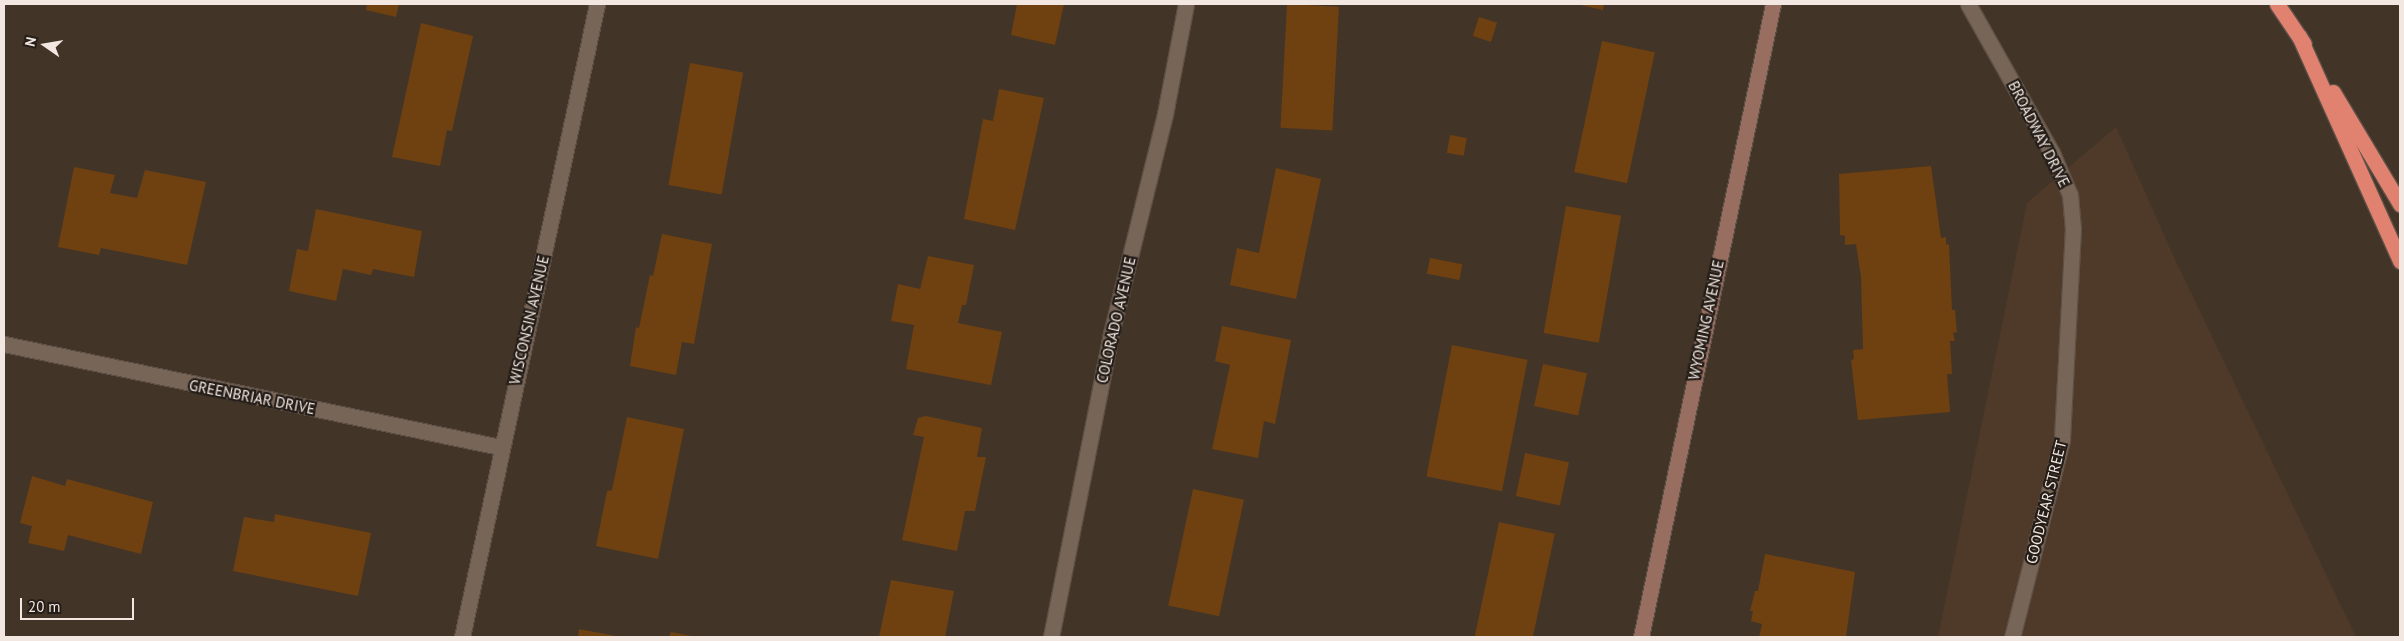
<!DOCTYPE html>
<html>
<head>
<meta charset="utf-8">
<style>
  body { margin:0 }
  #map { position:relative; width:2404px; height:641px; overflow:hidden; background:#433428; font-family:"PT Sans",sans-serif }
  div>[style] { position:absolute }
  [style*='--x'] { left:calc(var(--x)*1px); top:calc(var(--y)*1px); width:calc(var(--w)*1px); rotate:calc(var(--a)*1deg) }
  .built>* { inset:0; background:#4f3a29 }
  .building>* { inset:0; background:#6f4010; transform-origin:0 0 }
  .roads { filter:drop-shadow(1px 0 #5e5046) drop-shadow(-1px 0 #5e5046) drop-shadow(0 1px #5e5046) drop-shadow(0 -1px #5e5046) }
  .street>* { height:15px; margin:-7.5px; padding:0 7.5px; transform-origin:7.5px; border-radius:7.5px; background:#776658 }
  .secondary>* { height:15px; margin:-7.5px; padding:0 7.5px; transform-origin:7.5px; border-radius:7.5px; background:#976e60 }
  .highway>* { height:15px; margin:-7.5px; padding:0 7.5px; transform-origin:7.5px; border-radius:7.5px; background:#e18271 }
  span { translate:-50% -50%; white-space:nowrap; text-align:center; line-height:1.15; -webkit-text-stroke:4.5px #241d18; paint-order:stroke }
  .street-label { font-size:15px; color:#f3e8e1 }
  .frame { position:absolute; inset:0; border:5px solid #f3e8e1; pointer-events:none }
  .north { position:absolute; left:20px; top:20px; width:50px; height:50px; -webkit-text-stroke:4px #241d18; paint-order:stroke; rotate:283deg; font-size:14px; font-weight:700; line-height:20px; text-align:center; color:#f3e8e1 }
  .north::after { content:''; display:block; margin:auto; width:18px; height:22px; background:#f3e8e1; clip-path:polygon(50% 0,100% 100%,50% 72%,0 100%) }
  .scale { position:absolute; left:20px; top:598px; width:114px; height:22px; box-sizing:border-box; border:2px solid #f3e8e1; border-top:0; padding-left:6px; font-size:15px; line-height:18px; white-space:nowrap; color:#f3e8e1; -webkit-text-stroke:4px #241d18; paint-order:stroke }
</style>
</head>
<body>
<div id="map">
  <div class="built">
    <div style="clip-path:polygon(2116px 127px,2172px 253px,2356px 637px,1938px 637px,2027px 203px)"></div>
  </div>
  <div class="building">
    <div style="clip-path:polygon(367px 4px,399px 4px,396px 17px,366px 10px)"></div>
    <div style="clip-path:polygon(1017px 4px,1064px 4px,1055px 45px,1011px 35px)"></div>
    <div style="left:1287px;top:4px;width:52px;height:124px;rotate:3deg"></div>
    <div style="clip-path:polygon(1576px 4px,1604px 4px,1603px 10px)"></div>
    <div style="left:1479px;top:17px;width:19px;height:20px;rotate:18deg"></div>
    <div style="clip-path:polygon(421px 23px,473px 36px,452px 131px,447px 130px,440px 166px,392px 157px)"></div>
    <div style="left:1602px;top:41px;width:54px;height:134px;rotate:12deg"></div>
    <div style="left:690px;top:63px;width:54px;height:124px;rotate:10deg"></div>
    <div style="clip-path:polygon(999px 89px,1044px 98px,1015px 230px,964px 219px,983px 119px,993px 121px)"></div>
    <div style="left:1450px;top:135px;width:17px;height:18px;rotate:10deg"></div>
    <div style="clip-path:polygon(1931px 166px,1941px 238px,1946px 237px,1946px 244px,1949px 245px,1952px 310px,1955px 310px,1957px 332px,1953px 333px,1955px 341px,1950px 341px,1952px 374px,1947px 374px,1950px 412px,1858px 420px,1851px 360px,1854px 359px,1853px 350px,1863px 349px,1861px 277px,1856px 244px,1845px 245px,1845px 236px,1840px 235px,1839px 174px)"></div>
    <div style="clip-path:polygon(74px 167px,115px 175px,110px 193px,137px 198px,145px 170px,206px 182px,187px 265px,101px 248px,99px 255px,58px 247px)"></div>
    <div style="clip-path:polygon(1276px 168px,1321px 179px,1296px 299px,1230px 285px,1237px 248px,1259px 253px)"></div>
    <div style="left:1566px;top:206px;width:56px;height:129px;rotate:10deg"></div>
    <div style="clip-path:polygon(316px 209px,422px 231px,414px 277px,373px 269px,371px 275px,343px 269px,336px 301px,289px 291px,297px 249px,308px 251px)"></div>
    <div style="clip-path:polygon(662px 234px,712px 244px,694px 344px,682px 342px,676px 375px,630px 366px,636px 327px,639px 328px,650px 275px,653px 276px)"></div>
    <div style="clip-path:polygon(928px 256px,974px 265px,966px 305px,962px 305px,958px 323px,1002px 332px,991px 385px,906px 369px,914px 325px,891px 321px,898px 284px,920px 289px)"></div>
    <div style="left:1430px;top:258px;width:33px;height:16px;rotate:11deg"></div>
    <div style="clip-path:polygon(1222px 326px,1291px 340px,1275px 424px,1264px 421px,1258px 458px,1212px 449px,1230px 365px,1215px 361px)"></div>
    <div style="left:1452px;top:345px;width:77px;height:134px;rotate:11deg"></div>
    <div style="left:1543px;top:364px;width:45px;height:43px;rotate:12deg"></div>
    <div style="clip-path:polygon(926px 416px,982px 428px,977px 457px,986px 457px,975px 511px,965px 511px,957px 551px,902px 540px,924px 437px,913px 435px,918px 418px)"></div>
    <div style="clip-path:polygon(627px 417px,684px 429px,658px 559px,596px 546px,607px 491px,612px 490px)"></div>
    <div style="left:1525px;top:453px;width:45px;height:44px;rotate:12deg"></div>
    <div style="clip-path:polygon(32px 476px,65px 486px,67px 479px,153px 502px,141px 554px,68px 535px,64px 551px,28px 543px,32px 526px,20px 523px)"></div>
    <div style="left:1193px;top:489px;width:52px;height:119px;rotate:12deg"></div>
    <div style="clip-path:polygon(275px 514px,371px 533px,358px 596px,233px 571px,244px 517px,274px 522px)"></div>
    <div style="left:1499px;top:522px;width:57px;height:117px;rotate:12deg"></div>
    <div style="clip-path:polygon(1765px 554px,1855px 572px,1846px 637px,1759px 637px,1762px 624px,1751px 621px,1753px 611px,1750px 611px,1755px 591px,1758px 591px)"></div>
    <div style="clip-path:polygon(891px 580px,954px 591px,945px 637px,879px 637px)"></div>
    <div style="clip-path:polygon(579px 629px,616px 636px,616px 637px,578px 637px)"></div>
    <div style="clip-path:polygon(671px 632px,691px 636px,691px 637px,669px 637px)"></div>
  </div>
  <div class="roads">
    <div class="street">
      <div style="--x:1968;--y:4;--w:171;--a:60.6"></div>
      <div style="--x:2052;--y:153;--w:46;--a:66.8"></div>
      <div style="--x:2070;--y:195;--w:33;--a:85"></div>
      <div style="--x:2073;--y:228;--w:212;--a:93"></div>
      <div style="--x:2062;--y:440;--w:203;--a:104.2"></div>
      <div style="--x:4;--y:344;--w:507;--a:11.73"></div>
      <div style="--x:462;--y:637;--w:647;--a:-77.96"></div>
      <div style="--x:1051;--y:637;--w:309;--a:-78.8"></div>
      <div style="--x:1111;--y:334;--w:227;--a:-76.2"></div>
      <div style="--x:1165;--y:114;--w:112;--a:-79.2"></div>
    </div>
    <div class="secondary">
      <div style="--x:1641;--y:637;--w:647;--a:-78.22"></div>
    </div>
    <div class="highway">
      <div style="--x:2277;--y:4;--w:48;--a:56"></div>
      <div style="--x:2299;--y:36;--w:247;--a:65.8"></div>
      <div style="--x:2333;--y:92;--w:131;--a:59.1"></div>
    </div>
  </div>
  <div class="street-label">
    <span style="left:2039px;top:134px;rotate:63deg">BROADWAY DRIVE</span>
    <span style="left:529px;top:320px;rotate:-77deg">WISCONSIN AVENUE</span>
    <span style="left:1116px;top:320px;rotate:-77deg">COLORADO AVENUE</span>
    <span style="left:1706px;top:320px;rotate:-78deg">WYOMING AVENUE</span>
    <span style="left:252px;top:397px;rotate:11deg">GREENBRIAR DRIVE</span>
    <span style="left:2046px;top:502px;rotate:-76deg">GOODYEAR STREET</span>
  </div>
  <div class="frame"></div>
  <div class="north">N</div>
  <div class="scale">20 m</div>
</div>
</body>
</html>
